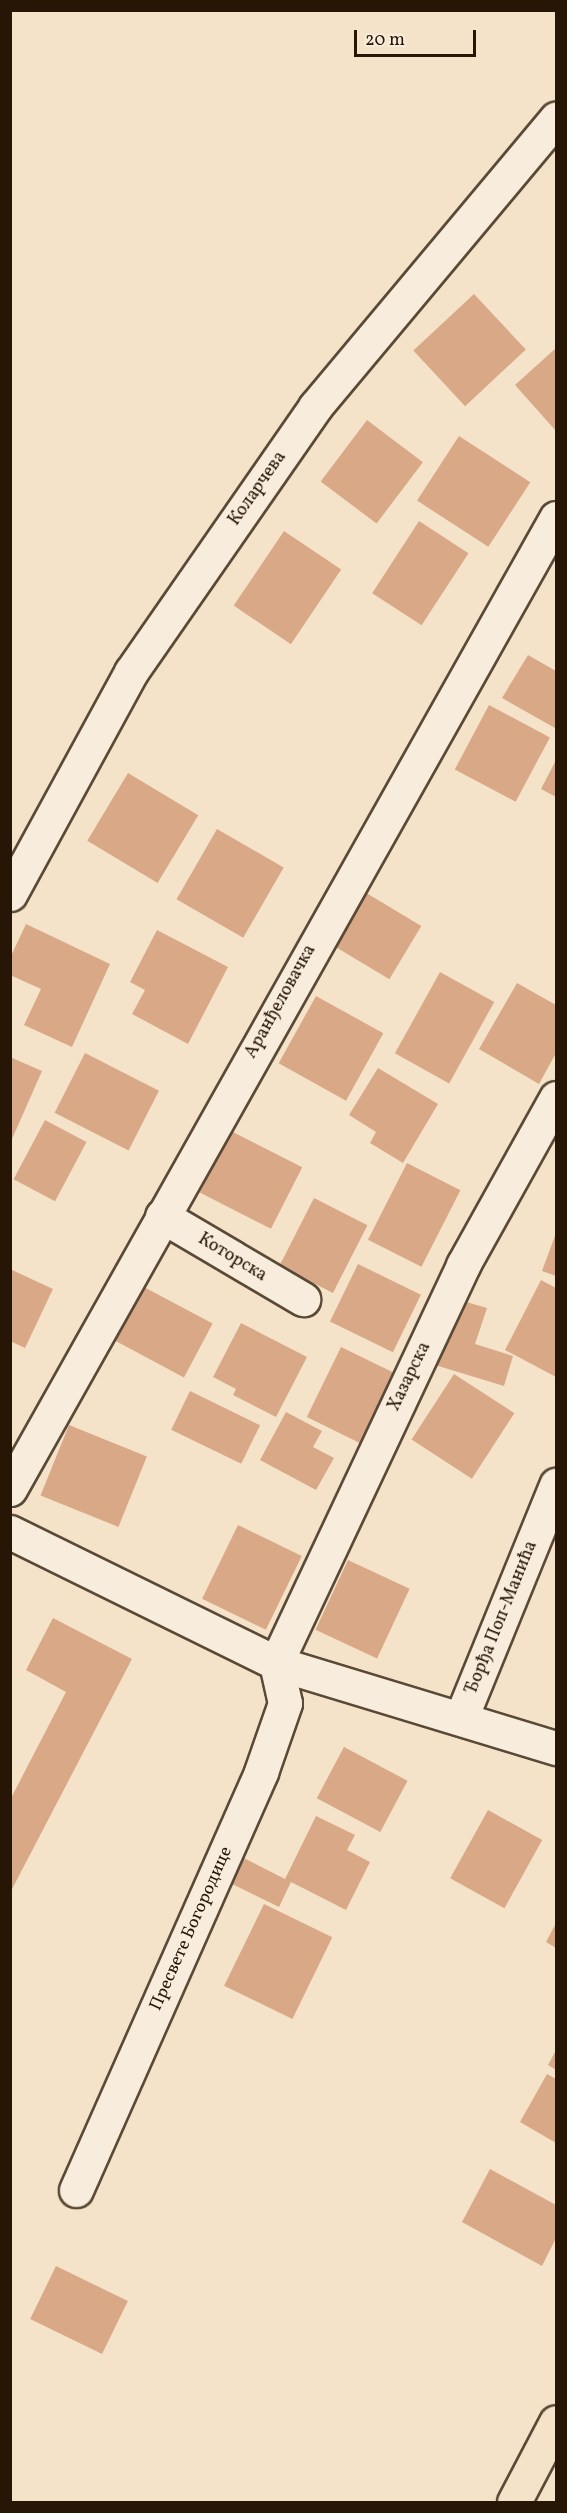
<!DOCTYPE html>
<html>
<head>
<meta charset="utf-8">
<style>
  body { margin:0 }
  #map { position:relative; width:567px; height:2513px; overflow:hidden; background:#f5e3c9; font-family:Vollkorn,serif }
  div>[style] { position:absolute }
  [style*='--x'] { left:calc(var(--x)*1px); top:calc(var(--y)*1px); width:calc(var(--w)*1px); rotate:calc(var(--a)*1deg) }
  .building>* { inset:0; background:#d9a987; transform-origin:0 0 }
  .roads { filter:drop-shadow(2px 0 #5a4936) drop-shadow(-2px 0 #5a4936) drop-shadow(0 2px #5a4936) drop-shadow(0 -2px #5a4936) }
  .minor>* { height:33px; margin:-16.5px; padding:0 16.5px; transform-origin:16.5px; border-radius:16.5px; background:#f8eddc }
  .major>* { height:33px; margin:-16.5px; padding:0 16.5px; transform-origin:16.5px; border-radius:16.5px; background:#f5e3c9 }
  span { translate:-50% -50%; white-space:nowrap; text-align:center; line-height:1.15; -webkit-text-stroke:4.5px #f8eddc; paint-order:stroke }
  .street-label { font-size:18px; color:#271605 }
  .frame { position:absolute; inset:0; border:12px solid #271605; pointer-events:none }
  .scale { position:absolute; left:354px; top:30px; width:122px; height:27px; box-sizing:border-box; border:3px solid #271605; border-top:0; padding-left:8px; font-size:18px; line-height:21px; white-space:nowrap; color:#271605; -webkit-text-stroke:4px #f8eddc; paint-order:stroke }
</style>
</head>
<body>
<div id="map">
  <div class="building">
    <div style="left:474px;top:294px;width:76px;height:83px;rotate:47deg"></div>
    <div style="clip-path:polygon(556px 348px,556px 431px,515px 385px)"></div>
    <div style="left:367px;top:420px;width:70px;height:77px;rotate:37deg"></div>
    <div style="left:459px;top:436px;width:85px;height:77px;rotate:33deg"></div>
    <div style="left:419px;top:521px;width:59px;height:86px;rotate:33deg"></div>
    <div style="left:284px;top:531px;width:69px;height:90px;rotate:34deg"></div>
    <div style="clip-path:polygon(528px 655px,556px 671px,555px 728px,502px 698px)"></div>
    <div style="left:489px;top:705px;width:69px;height:73px;rotate:28deg"></div>
    <div style="clip-path:polygon(556px 760px,556px 797px,541px 789px)"></div>
    <div style="left:128px;top:773px;width:82px;height:79px;rotate:31deg"></div>
    <div style="left:217px;top:829px;width:77px;height:81px;rotate:30deg"></div>
    <div style="left:363px;top:891px;width:68px;height:62px;rotate:31deg"></div>
    <div style="clip-path:polygon(26px 924px,110px 964px,72px 1047px,24px 1025px,41px 989px,10px 975px,10px 958px)"></div>
    <div style="clip-path:polygon(157px 930px,228px 967px,188px 1044px,132px 1014px,145px 990px,130px 982px)"></div>
    <div style="left:440px;top:972px;width:62px;height:93px;rotate:29deg"></div>
    <div style="clip-path:polygon(517px 983px,556px 1005px,556px 1053px,539px 1084px,479px 1049px)"></div>
    <div style="left:316px;top:996px;width:77px;height:77px;rotate:29deg"></div>
    <div style="left:85px;top:1053px;width:83px;height:67px;rotate:27deg"></div>
    <div style="clip-path:polygon(10px 1057px,42px 1071px,12px 1139px,10px 1138px)"></div>
    <div style="clip-path:polygon(378px 1068px,438px 1104px,403px 1163px,370px 1143px,376px 1132px,349px 1115px)"></div>
    <div style="left:45px;top:1120px;width:47px;height:67px;rotate:28deg"></div>
    <div style="left:231px;top:1131px;width:80px;height:69px;rotate:27deg"></div>
    <div style="left:407px;top:1163px;width:60px;height:86px;rotate:27deg"></div>
    <div style="left:314px;top:1198px;width:60px;height:76px;rotate:27deg"></div>
    <div style="clip-path:polygon(556px 1233px,556px 1276px,542px 1271px)"></div>
    <div style="left:358px;top:1264px;width:70px;height:64px;rotate:26deg"></div>
    <div style="clip-path:polygon(10px 1269px,53px 1289px,25px 1348px,10px 1341px)"></div>
    <div style="clip-path:polygon(541px 1280px,556px 1288px,556px 1377px,505px 1350px)"></div>
    <div style="left:142px;top:1286px;width:80px;height:61px;rotate:28deg"></div>
    <div style="clip-path:polygon(456px 1299px,487px 1308px,475px 1344px,513px 1356px,504px 1386px,435px 1365px)"></div>
    <div style="clip-path:polygon(241px 1323px,307px 1357px,276px 1417px,233px 1395px,236px 1389px,213px 1377px)"></div>
    <div style="left:341px;top:1347px;width:60px;height:78px;rotate:26deg"></div>
    <div style="left:454px;top:1374px;width:72px;height:78px;rotate:33deg"></div>
    <div style="left:190px;top:1391px;width:78px;height:43px;rotate:26deg"></div>
    <div style="clip-path:polygon(286px 1412px,322px 1431px,313px 1447px,334px 1458px,316px 1490px,260px 1460px)"></div>
    <div style="left:69px;top:1425px;width:84px;height:76px;rotate:22deg"></div>
    <div style="left:238px;top:1525px;width:71px;height:82px;rotate:26deg"></div>
    <div style="left:348px;top:1560px;width:68px;height:77px;rotate:25deg"></div>
    <div style="clip-path:polygon(53px 1618px,132px 1659px,10px 1893px,10px 1800px,66px 1692px,26px 1670px)"></div>
    <div style="left:344px;top:1747px;width:72px;height:58px;rotate:28deg"></div>
    <div style="left:488px;top:1810px;width:62px;height:78px;rotate:29deg"></div>
    <div style="clip-path:polygon(316px 1816px,355px 1835px,347px 1850px,370px 1862px,346px 1910px,291px 1882px,279px 1907px,224px 1880px,236px 1854px,285px 1879px)"></div>
    <div style="left:264px;top:1904px;width:76px;height:91px;rotate:26deg"></div>
    <div style="clip-path:polygon(556px 1923px,556px 1948px,546px 1942px)"></div>
    <div style="clip-path:polygon(556px 2050px,556px 2070px,548px 2065px)"></div>
    <div style="clip-path:polygon(547px 2074px,556px 2079px,556px 2143px,520px 2122px)"></div>
    <div style="clip-path:polygon(490px 2169px,556px 2205px,556px 2238px,542px 2266px,462px 2222px)"></div>
    <div style="left:56px;top:2266px;width:80px;height:59px;rotate:26deg"></div>
  </div>
  <div class="roads">
    <div class="minor">
      <div style="--x:10;--y:894;--w:253;--a:-61.4"></div>
      <div style="--x:131;--y:672;--w:323;--a:-55.2"></div>
      <div style="--x:315;--y:407;--w:376;--a:-50.1"></div>
      <div style="--x:162;--y:1216;--w:164;--a:30.5"></div>
      <div style="--x:10;--y:1489;--w:1114;--a:-60.65"></div>
      <div style="--x:10;--y:1532;--w:297;--a:26.2"></div>
      <div style="--x:276;--y:1663;--w:293;--a:16.9"></div>
      <div style="--x:461;--y:1718;--w:252;--a:-67.8"></div>
      <div style="--x:76;--y:2190;--w:457;--a:-66.1"></div>
      <div style="--x:261;--y:1772;--w:73;--a:-70.8"></div>
      <div style="--x:285;--y:1703;--w:41;--a:-102.7"></div>
      <div style="--x:276;--y:1663;--w:440;--a:-64.8"></div>
      <div style="--x:463;--y:1265;--w:191;--a:-60.9"></div>
    </div>
    <div class="major">
      <div style="--x:514;--y:2502;--w:90;--a:-62.3"></div>
    </div>
  </div>
  <div class="street-label">
    <span style="left:258px;top:489px;rotate:-55deg">Коларчева</span>
    <span style="left:281px;top:1002px;rotate:-61deg">Аранђеловачка</span>
    <span style="left:232px;top:1258px;rotate:31deg">Которска</span>
    <span style="left:410px;top:1377px;rotate:-64deg">Хазарска</span>
    <span style="left:502px;top:1618px;rotate:-68deg">Ђорђа Поп-Манића</span>
    <span style="left:192px;top:1929px;rotate:-66deg">Пресвете Богородице</span>
  </div>
  <div class="frame"></div>
  <div class="scale">20 m</div>
</div>
</body>
</html>
